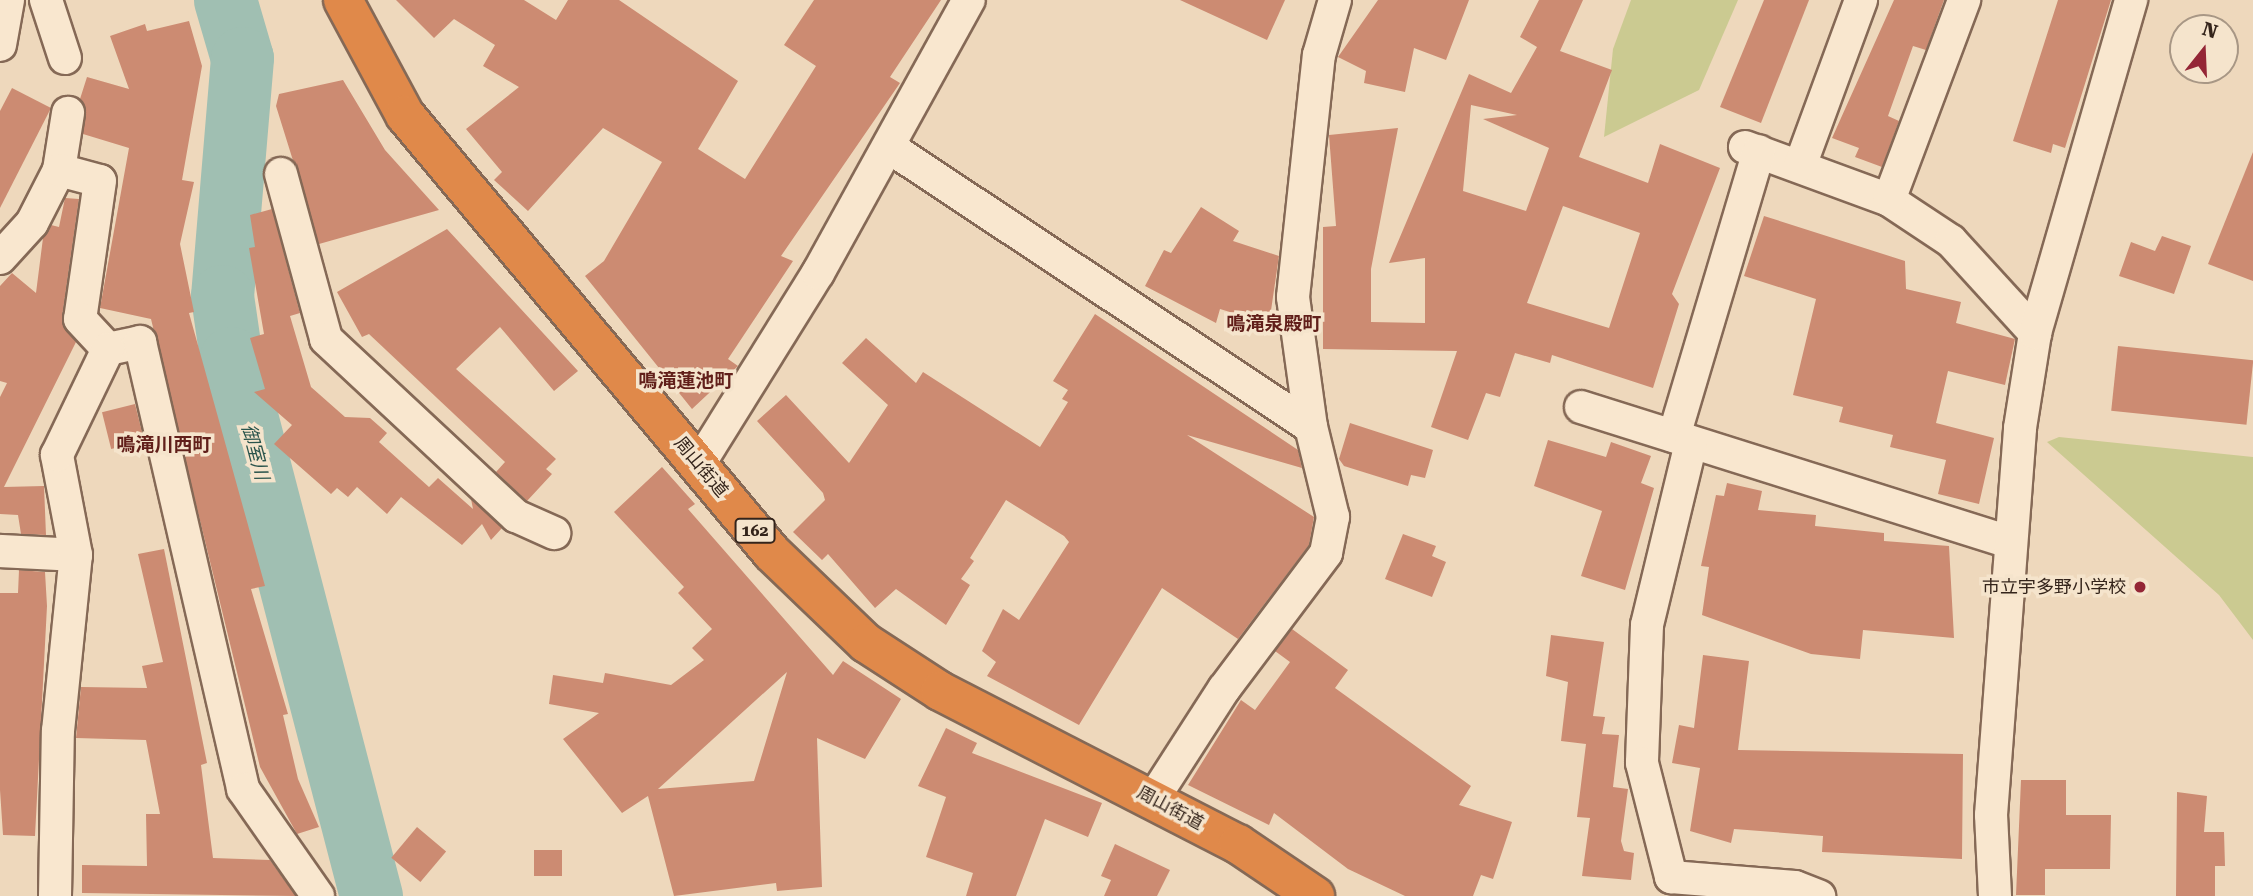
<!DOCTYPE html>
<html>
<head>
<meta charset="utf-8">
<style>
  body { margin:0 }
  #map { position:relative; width:2253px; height:896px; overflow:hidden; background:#eed8bc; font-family:"Roboto Serif","Noto Sans JP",serif }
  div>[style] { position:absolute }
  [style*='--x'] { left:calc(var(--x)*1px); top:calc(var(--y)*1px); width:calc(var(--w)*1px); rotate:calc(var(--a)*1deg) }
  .green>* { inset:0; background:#cbca91 }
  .river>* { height:63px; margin:-31.5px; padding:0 31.5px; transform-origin:31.5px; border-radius:31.5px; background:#a0bfb2 }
  .building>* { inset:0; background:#cc8b72; transform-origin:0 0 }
  .roads { filter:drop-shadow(2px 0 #856956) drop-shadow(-2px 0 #856956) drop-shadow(0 2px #856956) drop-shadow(0 -2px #856956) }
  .street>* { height:32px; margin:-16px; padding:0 16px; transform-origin:16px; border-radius:16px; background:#f9e7cf }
  .highway>* { height:38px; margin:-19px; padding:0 19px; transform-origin:19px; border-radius:19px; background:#e0894a }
  .dots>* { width:19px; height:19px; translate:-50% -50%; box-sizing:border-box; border:4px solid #f5e4cc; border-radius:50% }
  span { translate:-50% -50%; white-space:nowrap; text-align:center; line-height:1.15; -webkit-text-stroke:7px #f5e4cc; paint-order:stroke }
  .shield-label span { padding:2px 5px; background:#f5e4cc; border:2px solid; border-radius:5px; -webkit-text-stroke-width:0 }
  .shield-label { font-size:16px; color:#34241b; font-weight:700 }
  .street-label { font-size:18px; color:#34241b }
  .poi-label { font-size:18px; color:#34241b }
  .right { translate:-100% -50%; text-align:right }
  .neighbourhood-label { font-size:19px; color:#611f1a; font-weight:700 }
  .water-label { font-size:19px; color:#2a544c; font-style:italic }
  .north { position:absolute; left:2169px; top:14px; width:70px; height:70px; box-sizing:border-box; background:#f5e4cc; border:2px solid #a89785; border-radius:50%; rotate:18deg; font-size:19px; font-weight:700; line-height:28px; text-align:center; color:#34241b }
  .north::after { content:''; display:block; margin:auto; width:24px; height:32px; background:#942636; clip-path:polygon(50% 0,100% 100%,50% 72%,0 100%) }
</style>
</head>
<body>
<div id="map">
  <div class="green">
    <div style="clip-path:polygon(1631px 0,1738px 0,1699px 90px,1604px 137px,1613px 49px)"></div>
    <div style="clip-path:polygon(2059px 437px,2253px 457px,2253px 640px,2219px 595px,2047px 442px)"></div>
  </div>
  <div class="river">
    <div style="--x:225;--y:0;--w:60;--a:73.7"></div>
    <div style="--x:242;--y:58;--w:239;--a:94.8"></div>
    <div style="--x:222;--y:296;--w:63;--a:81.7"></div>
    <div style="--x:231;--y:358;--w:556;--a:75.41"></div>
  </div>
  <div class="building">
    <div style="clip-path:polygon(396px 0,524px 0,556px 20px,568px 0,619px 0,738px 81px,698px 149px,745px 179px,816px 66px,784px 45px,814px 0,941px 0,890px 77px,900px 83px,781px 256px,793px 261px,728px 359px,738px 366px,692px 409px,585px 276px,604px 261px,662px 162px,603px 128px,528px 211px,494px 180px,502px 172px,466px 129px,519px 87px,483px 66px,495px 45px,454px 19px,434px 38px)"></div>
    <div style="clip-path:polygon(1180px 0,1285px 0,1267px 40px)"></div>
    <div style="clip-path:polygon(1378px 0,1469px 0,1446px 60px,1414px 48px,1405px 92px,1364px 83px,1366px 71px,1338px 57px)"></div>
    <div style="clip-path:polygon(evenodd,1539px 0,1583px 0,1560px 51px,1612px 70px,1579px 157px,1648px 183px,1660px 144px,1720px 168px,1672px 294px,1679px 304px,1653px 388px,1552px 355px,1550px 363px,1515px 353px,1500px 397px,1486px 393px,1468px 440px,1431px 427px,1457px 351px,1323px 349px,1323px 227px,1336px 226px,1329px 135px,1398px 128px,1371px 269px,1371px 322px,1425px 323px,1425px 258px,1389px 263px,1469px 74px,1511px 93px,1537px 47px,1520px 37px,1539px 0,1471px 105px,1517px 115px,1483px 119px,1549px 148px,1526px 211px,1463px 191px,1471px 105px,1539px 0,1563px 206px,1640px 233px,1609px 328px,1527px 303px,1563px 206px)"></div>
    <div style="clip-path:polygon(1764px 0,1809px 0,1761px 123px,1720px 107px)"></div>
    <div style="clip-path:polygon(1894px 0,1944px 0,1926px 50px,1913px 46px,1888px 116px,1899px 121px,1882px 167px,1855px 157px,1859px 148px,1832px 138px)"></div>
    <div style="clip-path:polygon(2058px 0,2111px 0,2065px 148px,2053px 144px,2051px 153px,2013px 141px)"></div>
    <div style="clip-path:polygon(189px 21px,202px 66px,182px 180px,194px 182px,180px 244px,194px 312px,189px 313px,265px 586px,251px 589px,288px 714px,283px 715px,298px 779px,319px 827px,297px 834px,260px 767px,151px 319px,100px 308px,129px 148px,83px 134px,80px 99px,87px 77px,129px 89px,110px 36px,145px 24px,147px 31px)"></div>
    <div style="clip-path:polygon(343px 80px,385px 150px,439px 210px,319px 244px,276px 106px,279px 94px)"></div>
    <div style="clip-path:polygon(12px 88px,51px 108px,0 208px,0 111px)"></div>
    <div style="clip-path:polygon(2253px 152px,2253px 281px,2208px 264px)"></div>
    <div style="clip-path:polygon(65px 198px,79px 199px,62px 317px,76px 342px,4px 487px,44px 486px,46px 535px,21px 534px,18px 515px,0 514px,0 397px,7px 383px,0 381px,0 286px,12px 273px,36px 293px,43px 238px,51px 225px,59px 227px)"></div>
    <div style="clip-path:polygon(1201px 207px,1239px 231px,1233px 241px,1279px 256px,1269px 324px,1220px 309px,1216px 323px,1145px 286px,1164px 250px,1171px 253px)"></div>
    <div style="clip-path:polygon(272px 209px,300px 313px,290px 316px,311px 387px,345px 417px,370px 418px,387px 433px,379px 442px,429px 487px,438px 478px,473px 509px,471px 499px,502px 528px,491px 540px,482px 524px,462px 545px,401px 497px,387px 514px,357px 487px,348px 497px,337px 488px,331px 494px,274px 444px,292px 425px,254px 392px,265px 389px,250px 338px,264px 334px,249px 248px,255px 247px,250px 215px)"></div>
    <div style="clip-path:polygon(1764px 216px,1905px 261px,1906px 289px,1961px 302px,1956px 323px,2015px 339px,2005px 385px,1948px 371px,1936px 423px,1994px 438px,1979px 504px,1938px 494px,1946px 460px,1890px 447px,1893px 435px,1839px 422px,1843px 407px,1793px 395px,1816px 299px,1744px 276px)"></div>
    <div style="clip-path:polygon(447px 229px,578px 371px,554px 391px,500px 327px,456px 369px,556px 459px,546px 469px,552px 474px,527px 501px,496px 472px,505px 462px,369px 334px,362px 337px,337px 292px)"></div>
    <div style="clip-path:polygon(2162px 236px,2191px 246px,2174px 294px,2119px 276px,2131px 242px,2155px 251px)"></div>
    <div style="clip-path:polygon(1095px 314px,1298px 450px,1302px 468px,1187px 435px,1314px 517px,1309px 545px,1238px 639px,1162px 588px,1079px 725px,987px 676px,996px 662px,982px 651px,1003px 609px,1019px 620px,1069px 542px,1064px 536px,1006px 500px,970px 558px,974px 561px,961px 579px,970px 585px,946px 625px,896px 589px,875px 608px,828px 554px,822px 560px,793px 532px,825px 500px,823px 493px,757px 421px,786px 395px,849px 463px,888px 405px,842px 363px,866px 338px,916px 383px,923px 372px,1040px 447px,1068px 402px,1062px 399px,1068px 390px,1053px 381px)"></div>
    <div style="left:2118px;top:346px;width:136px;height:65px;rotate:6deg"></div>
    <div style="left:135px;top:404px;width:38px;height:34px;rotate:76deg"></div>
    <div style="clip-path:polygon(1350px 423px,1433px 450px,1425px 478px,1411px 475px,1408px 486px,1344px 466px,1339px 459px)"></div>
    <div style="clip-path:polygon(1548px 440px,1606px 457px,1611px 442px,1651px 456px,1641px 483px,1654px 488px,1625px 590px,1581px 576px,1602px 511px,1534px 486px)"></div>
    <div style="clip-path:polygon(evenodd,662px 467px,695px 504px,688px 509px,833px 675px,843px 661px,901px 699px,865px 759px,817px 738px,822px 887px,777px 891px,776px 883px,674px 896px,648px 796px,622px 813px,563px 739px,599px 713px,549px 704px,553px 675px,603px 683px,605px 673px,671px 685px,704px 660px,692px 648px,712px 629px,678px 593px,684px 587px,614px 512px,662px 467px,787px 672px,754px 781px,658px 789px,787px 672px)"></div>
    <div style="clip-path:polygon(1727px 483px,1762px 491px,1758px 510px,1816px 515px,1815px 526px,1884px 533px,1884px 541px,1949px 546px,1954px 638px,1863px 630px,1860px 659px,1811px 654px,1702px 615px,1709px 567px,1701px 566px,1716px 495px,1724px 496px)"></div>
    <div style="clip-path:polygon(1403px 534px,1436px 546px,1432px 556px,1446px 562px,1432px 597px,1385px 579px)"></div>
    <div style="clip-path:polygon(164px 549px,207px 763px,201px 765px,213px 858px,270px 860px,296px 896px,82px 893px,82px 865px,147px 866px,146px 814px,160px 814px,146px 740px,76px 738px,81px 687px,147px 688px,142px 666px,163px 662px,138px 554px)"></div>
    <div style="clip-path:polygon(19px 570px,45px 572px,47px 606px,35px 836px,3px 835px,0 790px,0 593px,18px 593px)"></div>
    <div style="clip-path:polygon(1292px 629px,1348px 670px,1335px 688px,1471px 786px,1459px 805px,1512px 822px,1493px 879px,1481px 875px,1473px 896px,1405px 896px,1348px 869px,1274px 813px,1269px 825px,1188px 785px,1241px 700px,1255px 710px,1290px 662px,1275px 651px)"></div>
    <div style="clip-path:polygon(1551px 635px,1604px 642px,1593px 716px,1605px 717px,1602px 734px,1619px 735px,1613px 787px,1628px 789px,1621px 841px,1624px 851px,1634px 853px,1631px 880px,1582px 876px,1590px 818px,1577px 817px,1586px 744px,1561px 741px,1568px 682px,1546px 676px)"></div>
    <div style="clip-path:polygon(1703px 655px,1749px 661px,1738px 750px,1963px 754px,1962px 859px,1822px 852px,1823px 836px,1734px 829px,1731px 843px,1690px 831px,1700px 768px,1672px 763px,1679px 725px,1694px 728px)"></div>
    <div style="clip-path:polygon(946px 728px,977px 743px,972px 753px,1102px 803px,1088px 837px,1045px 819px,1016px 896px,966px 896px,973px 873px,926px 857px,946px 797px,918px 786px)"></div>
    <div style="clip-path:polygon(2021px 780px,2066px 780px,2066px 815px,2111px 815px,2110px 869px,2045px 869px,2045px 895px,2016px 895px)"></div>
    <div style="clip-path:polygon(2177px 792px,2207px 796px,2204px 832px,2224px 832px,2225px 866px,2215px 866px,2215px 896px,2176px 896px)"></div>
    <div style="left:417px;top:827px;width:38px;height:40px;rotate:40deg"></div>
    <div style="clip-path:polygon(1115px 844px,1170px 870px,1157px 896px,1104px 896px,1111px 880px,1101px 876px)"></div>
    <div style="left:534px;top:850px;width:28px;height:26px"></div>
  </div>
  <div class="roads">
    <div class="street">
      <div style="--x:46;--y:0;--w:61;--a:71.9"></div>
      <div style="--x:0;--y:45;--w:46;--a:-79.9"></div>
      <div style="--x:889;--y:147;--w:506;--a:33.56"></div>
      <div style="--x:1745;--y:147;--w:153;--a:20.2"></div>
      <div style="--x:1889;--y:200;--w:74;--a:33.5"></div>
      <div style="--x:1951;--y:241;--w:125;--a:47.6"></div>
      <div style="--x:1800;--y:166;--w:177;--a:-69.8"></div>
      <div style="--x:59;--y:170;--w:58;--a:-81"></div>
      <div style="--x:281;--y:174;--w:171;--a:74.7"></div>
      <div style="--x:326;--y:339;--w:260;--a:43"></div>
      <div style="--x:516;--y:516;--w:42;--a:24.1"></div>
      <div style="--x:1889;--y:200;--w:214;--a:-69.4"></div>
      <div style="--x:0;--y:258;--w:47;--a:-47.6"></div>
      <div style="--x:32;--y:223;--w:59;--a:-63"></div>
      <div style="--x:59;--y:170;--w:42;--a:15"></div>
      <div style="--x:100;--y:181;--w:139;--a:98.2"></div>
      <div style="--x:80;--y:319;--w:41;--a:47"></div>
      <div style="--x:108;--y:349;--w:33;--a:-12"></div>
      <div style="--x:140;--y:342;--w:459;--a:77"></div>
      <div style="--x:243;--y:789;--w:131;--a:55"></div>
      <div style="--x:1581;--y:407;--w:449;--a:17.5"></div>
      <div style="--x:1674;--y:436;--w:297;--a:-73.4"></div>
      <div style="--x:1691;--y:443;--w:187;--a:103.6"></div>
      <div style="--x:1647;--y:625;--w:138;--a:92.1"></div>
      <div style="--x:1642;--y:763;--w:118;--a:75.7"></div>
      <div style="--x:1671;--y:877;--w:124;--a:4.6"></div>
      <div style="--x:1795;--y:887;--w:26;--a:21"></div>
      <div style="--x:699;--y:464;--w:225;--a:-58.1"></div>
      <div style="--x:818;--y:273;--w:312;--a:-61.1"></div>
      <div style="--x:0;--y:551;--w:76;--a:3"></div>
      <div style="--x:1153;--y:799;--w:131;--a:-57.2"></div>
      <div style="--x:1224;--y:689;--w:170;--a:-53.1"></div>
      <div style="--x:1326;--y:553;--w:37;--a:-79"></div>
      <div style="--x:1333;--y:517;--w:93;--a:-103.7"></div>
      <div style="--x:1311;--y:427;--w:131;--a:-97.9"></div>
      <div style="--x:1293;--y:297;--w:243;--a:-83.9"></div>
      <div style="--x:1319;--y:55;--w:57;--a:-73.8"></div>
      <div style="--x:55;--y:896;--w:165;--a:-89"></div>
      <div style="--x:58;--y:731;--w:177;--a:-84.2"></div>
      <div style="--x:76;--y:555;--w:102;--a:-100.8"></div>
      <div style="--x:57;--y:455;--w:118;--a:-64.3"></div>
      <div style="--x:1995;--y:896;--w:81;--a:-92.8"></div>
      <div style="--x:1991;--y:815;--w:388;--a:-85.7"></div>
      <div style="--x:2020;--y:428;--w:96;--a:-81"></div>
      <div style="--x:2035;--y:333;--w:347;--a:-73.9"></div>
    </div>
    <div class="highway">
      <div style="--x:343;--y:0;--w:131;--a:61.7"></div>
      <div style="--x:405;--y:115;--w:571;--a:50.04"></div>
      <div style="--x:772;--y:553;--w:130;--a:43.8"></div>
      <div style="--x:866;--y:643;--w:88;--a:33"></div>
      <div style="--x:940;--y:691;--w:335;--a:27.2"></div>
      <div style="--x:1238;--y:844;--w:93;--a:34"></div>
    </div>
  </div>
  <div class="dots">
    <div style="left:2140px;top:587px;background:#942636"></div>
  </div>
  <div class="shield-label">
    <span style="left:755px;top:531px">162</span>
  </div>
  <div class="street-label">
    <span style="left:701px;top:467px;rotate:50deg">周山街道</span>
    <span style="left:1170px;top:808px;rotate:28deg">周山街道</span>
  </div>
  <div class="poi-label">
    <span class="right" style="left:2126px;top:587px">市立宇多野小学校</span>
  </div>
  <div class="neighbourhood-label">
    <span style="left:1274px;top:324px">鳴滝泉殿町</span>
    <span style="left:686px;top:381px">鳴滝蓮池町</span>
    <span style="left:164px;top:445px">鳴滝川西町</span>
  </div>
  <div class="water-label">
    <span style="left:255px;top:452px;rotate:75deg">御室川</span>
  </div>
  <div class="north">N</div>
</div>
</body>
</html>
